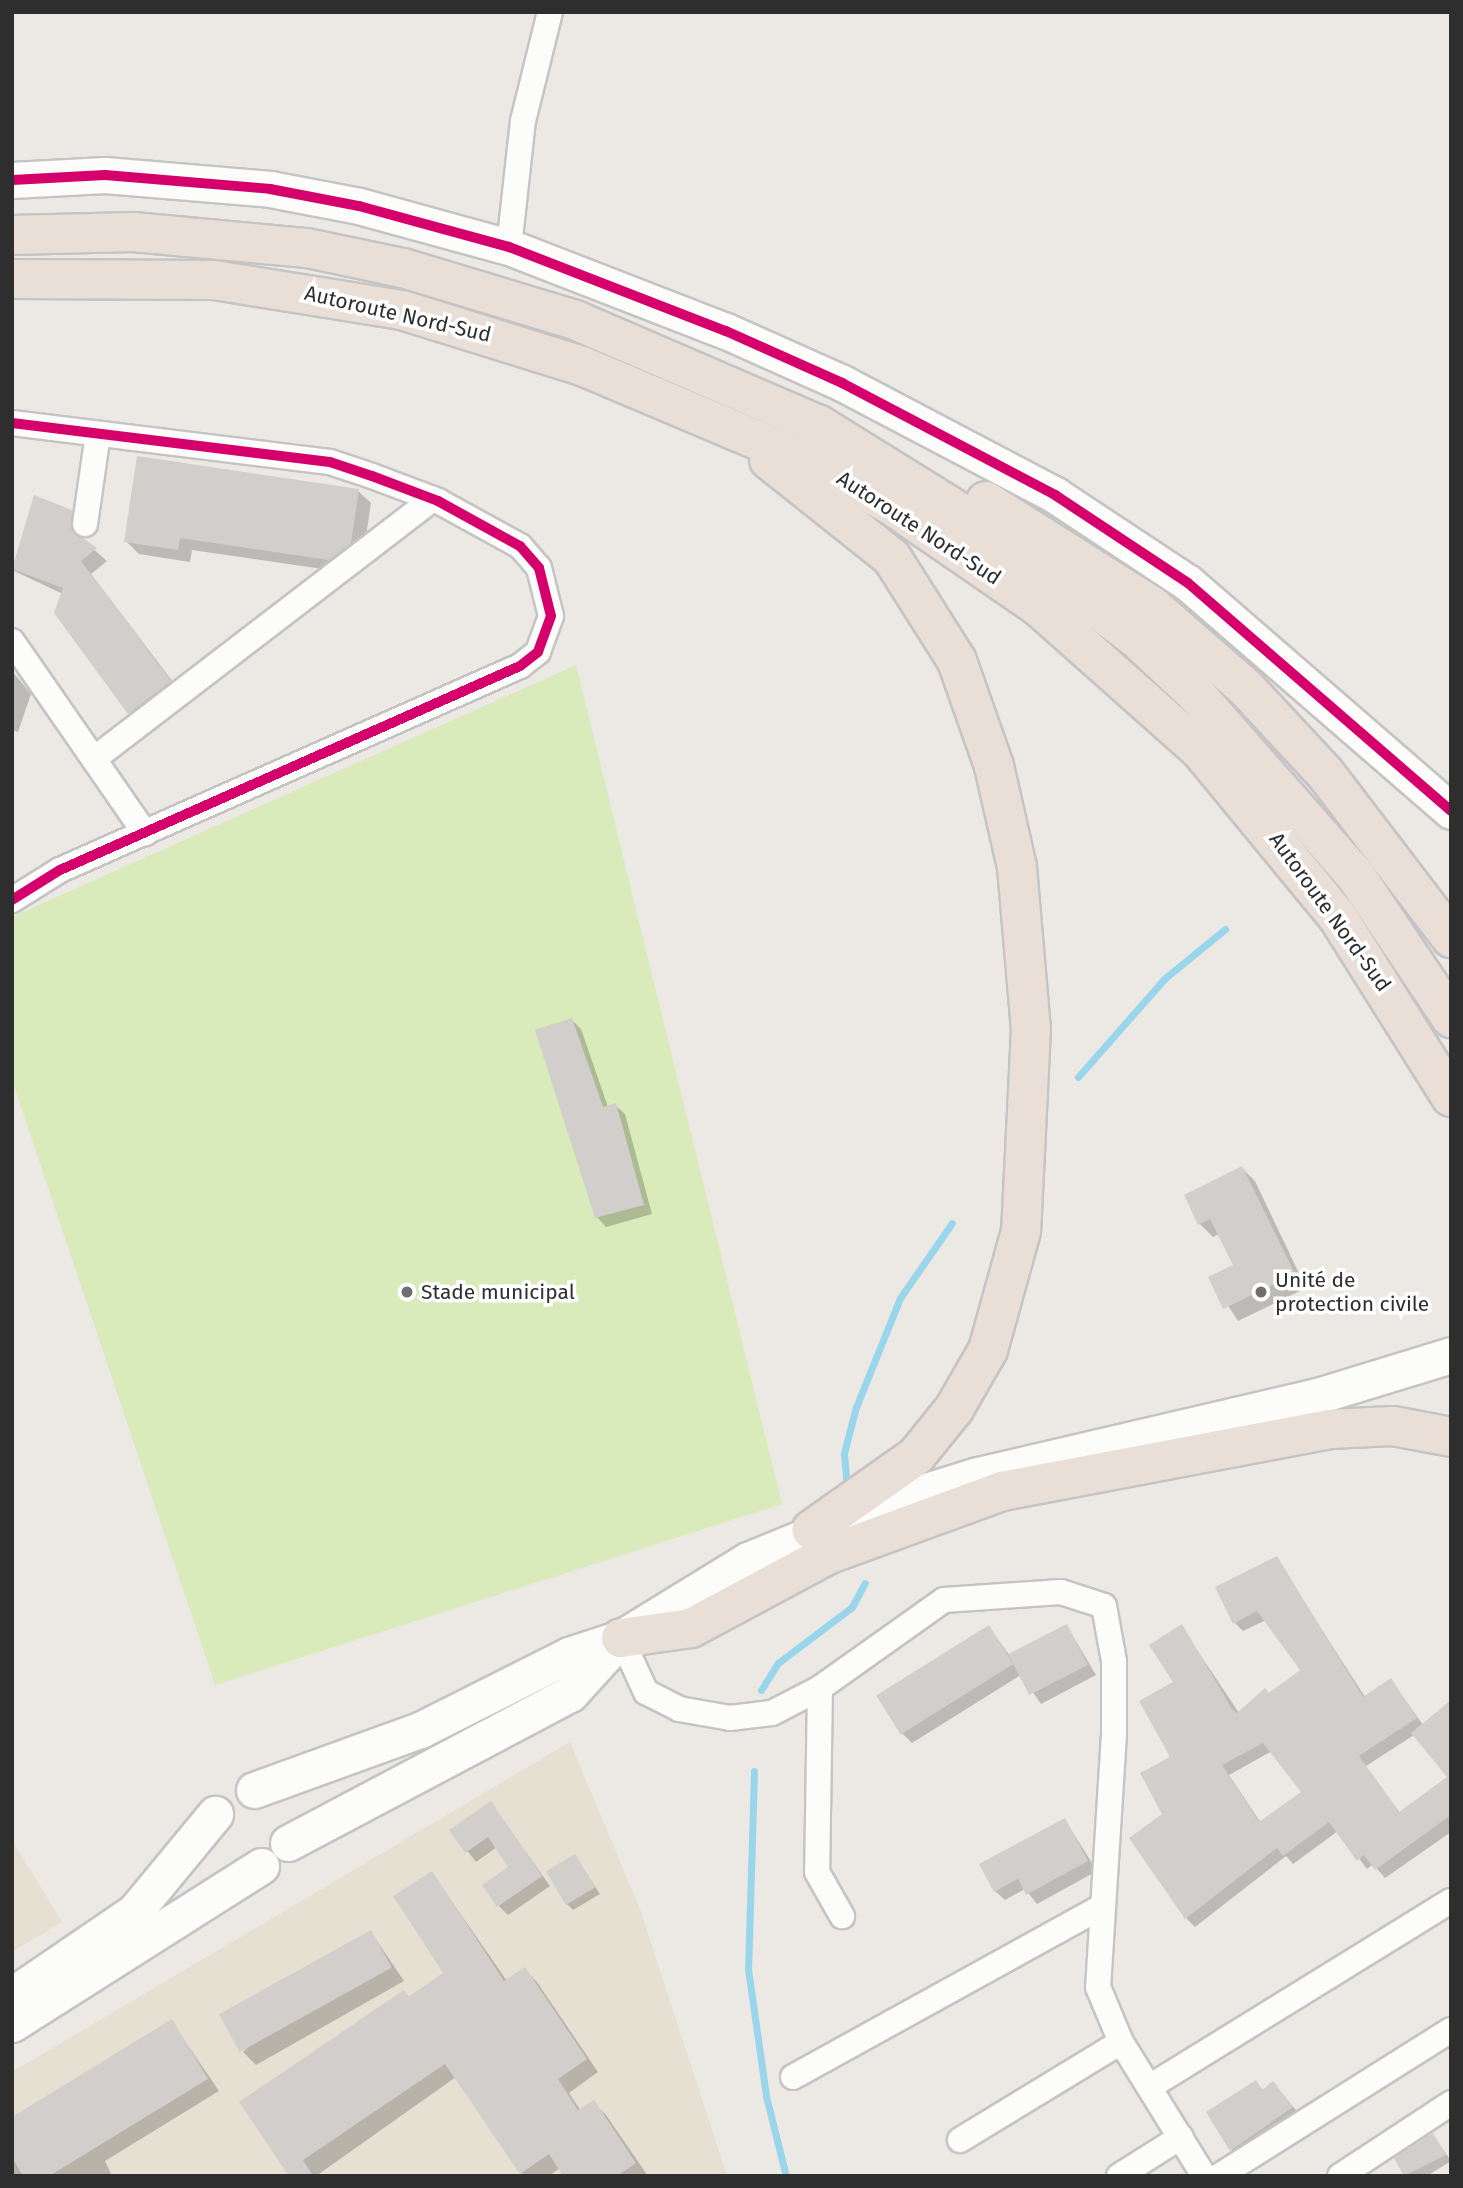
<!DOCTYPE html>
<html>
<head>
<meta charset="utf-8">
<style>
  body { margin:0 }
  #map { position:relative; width:1463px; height:2188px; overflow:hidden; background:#ece8e4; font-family:"Fira Sans",sans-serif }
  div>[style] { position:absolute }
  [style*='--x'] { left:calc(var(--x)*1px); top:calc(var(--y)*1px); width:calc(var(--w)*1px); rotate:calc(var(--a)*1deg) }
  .education>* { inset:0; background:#e6e0d3 }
  .pitch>* { inset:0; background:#d9eabb }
  .shadow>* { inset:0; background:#0003 }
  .stream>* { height:7px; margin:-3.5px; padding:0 3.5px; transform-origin:3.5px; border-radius:3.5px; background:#99d6ec }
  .building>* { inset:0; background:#d1cecb; transform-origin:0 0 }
  .roads { filter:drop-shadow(2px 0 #c5c4c5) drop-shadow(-2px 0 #c5c4c5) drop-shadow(0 2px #c5c4c5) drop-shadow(0 -2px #c5c4c5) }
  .street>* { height:24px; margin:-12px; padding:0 12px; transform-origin:12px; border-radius:12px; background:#fcfcfb }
  .secondary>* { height:35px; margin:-17.5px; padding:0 17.5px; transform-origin:17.5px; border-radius:17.5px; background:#fcfcfb }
  .highway>* { height:38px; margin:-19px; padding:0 19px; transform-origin:19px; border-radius:19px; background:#eadfd6 }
  .cycleway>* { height:10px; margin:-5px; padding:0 5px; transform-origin:5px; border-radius:5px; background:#d6006c }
  .dots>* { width:19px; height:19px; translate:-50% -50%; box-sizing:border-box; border:4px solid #fff; border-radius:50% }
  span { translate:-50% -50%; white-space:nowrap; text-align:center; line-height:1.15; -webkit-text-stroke:7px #fff; paint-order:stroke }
  .street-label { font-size:21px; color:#2e2e2e }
  .poi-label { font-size:21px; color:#2e2e2e }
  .left { translate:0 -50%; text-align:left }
  .frame { position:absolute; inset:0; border:14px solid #2e2e2e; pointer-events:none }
</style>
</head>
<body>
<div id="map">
  <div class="education">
    <div style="clip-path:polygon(570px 1742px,640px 1909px,727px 2176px,12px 2176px,12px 2072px)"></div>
    <div style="clip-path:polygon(12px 1840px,62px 1922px,12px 1952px)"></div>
  </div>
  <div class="pitch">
    <div style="clip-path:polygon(576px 665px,782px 1504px,215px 1685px,12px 1080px,12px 917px)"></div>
  </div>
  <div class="shadow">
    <div style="clip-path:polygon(358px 491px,371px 503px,363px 556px,343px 572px,192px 550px,190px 562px,139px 554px,126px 541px)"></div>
    <div style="clip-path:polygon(35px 498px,71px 511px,83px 523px,83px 540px,107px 561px,91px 574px,182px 694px,141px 724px,56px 612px,63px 594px,12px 570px)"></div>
    <div style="clip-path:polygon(12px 671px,31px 694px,18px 732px,12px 730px)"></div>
    <div style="clip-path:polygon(572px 1020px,581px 1029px,608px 1107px,615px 1105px,625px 1114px,652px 1214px,606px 1227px,597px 1217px)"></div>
    <div style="clip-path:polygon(1242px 1168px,1255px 1181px,1306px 1288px,1238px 1321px,1210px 1278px,1235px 1265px,1219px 1234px,1213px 1237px,1200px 1224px)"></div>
    <div style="clip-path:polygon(evenodd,1276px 1558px,1365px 1697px,1391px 1680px,1423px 1725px,1451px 1702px,1451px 1832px,1385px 1878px,1373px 1864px,1367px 1869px,1338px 1831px,1293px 1864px,1286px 1856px,1195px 1927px,1186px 1918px,1164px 1814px,1181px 1626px,1239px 1713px,1302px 1671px,1266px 1620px,1243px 1631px,1234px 1622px,1276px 1558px,1414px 1735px,1449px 1777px,1400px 1813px,1366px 1766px,1414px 1735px,1276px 1558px,1272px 1751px,1304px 1792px,1261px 1823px,1229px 1775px,1272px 1751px)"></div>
    <div style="clip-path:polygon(1067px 1626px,1096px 1675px,1041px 1704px,1021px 1675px,912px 1743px,902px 1733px,989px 1627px,1010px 1656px)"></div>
    <div style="clip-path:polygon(491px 1803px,550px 1886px,508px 1915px,499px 1906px,511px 1868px,497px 1847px,476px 1862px,451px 1830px)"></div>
    <div style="clip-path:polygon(1065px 1820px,1097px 1871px,1037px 1904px,1025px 1889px,1005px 1900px,995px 1891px)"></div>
    <div style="clip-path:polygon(575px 1856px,600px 1894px,573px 1910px,567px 1904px)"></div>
    <div style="clip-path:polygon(432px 1873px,507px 1981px,524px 1969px,537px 1982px,598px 2072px,569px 2093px,581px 2111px,593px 2102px,606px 2115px,648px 2176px,565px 2176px,560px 2168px,549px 2176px,524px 2176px,456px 2077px,316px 2176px,291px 2176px,404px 1992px,410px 1998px,445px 1974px)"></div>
    <div style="clip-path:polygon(371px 1932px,404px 1981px,256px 2065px,243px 2052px)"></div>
    <div style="clip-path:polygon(172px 2022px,219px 2091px,105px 2161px,112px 2176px,12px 2176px,12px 2120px)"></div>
    <div style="clip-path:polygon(1256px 2083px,1264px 2091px,1273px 2083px,1301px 2116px,1240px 2158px,1231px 2150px)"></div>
    <div style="clip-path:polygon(1433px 2135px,1451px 2161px,1427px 2176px,1407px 2176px,1396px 2159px)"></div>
  </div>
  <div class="stream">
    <div style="--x:1078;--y:1077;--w:130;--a:-48.7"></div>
    <div style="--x:1164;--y:979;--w:79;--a:-39.3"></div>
    <div style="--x:847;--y:1488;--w:35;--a:-95"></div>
    <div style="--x:844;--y:1453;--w:48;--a:-75.4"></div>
    <div style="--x:856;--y:1407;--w:118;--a:-68"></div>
    <div style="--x:900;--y:1298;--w:91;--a:-55.3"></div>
    <div style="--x:761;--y:1690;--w:32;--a:-58"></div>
    <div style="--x:778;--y:1663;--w:93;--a:-37.1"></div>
    <div style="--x:852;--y:1607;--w:27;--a:-62"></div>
    <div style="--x:754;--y:1771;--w:198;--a:91.7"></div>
    <div style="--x:748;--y:1969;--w:128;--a:81.9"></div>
    <div style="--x:766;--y:2096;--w:82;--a:76"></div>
  </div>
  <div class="building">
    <div style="clip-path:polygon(137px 456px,359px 489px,351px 543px,329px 560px,180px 538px,178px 550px,124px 542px)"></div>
    <div style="clip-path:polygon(34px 495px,72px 510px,72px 530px,97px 548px,81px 561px,171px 681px,128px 714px,54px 613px,63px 588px,12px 569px)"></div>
    <div style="clip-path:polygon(572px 1018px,603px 1107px,616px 1103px,644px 1205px,595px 1218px,535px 1030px)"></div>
    <div style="clip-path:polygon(1242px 1166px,1295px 1274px,1223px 1309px,1208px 1277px,1233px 1265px,1210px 1219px,1198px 1225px,1184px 1195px)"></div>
    <div style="clip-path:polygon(evenodd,1277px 1556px,1363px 1697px,1391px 1678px,1417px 1718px,1359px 1756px,1399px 1812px,1447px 1777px,1411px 1733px,1451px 1700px,1451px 1815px,1375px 1870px,1364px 1855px,1357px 1861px,1329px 1822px,1283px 1856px,1277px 1848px,1185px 1919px,1129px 1838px,1162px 1814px,1140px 1773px,1170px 1757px,1139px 1701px,1173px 1682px,1149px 1645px,1182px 1624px,1232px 1709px,1237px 1713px,1265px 1688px,1269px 1693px,1300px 1670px,1257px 1611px,1233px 1624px,1215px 1587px,1277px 1556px,1263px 1743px,1301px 1792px,1259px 1822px,1222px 1765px,1263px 1743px)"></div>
    <div style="left:1067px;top:1624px;width:46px;height:66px;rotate:63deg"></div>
    <div style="left:989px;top:1625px;width:46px;height:133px;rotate:58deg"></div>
    <div style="clip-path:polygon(491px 1801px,542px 1876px,497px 1907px,482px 1885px,508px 1867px,488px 1837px,465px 1853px,449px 1830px)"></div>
    <div style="clip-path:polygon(1065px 1818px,1088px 1861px,1026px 1895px,1018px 1879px,994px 1892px,979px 1864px)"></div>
    <div style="left:575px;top:1854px;width:39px;height:34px;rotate:59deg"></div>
    <div style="clip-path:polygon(432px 1871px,504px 1981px,525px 1967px,587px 2059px,558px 2079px,578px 2110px,594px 2100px,636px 2163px,617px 2176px,563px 2176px,549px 2154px,520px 2174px,445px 2064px,303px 2160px,313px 2176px,289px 2176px,239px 2102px,404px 1990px,408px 1997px,443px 1973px,393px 1896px)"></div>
    <div style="left:371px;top:1930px;width:43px;height:174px;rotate:61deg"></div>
    <div style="clip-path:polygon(172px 2019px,208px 2079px,49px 2176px,23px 2176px,12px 2158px,12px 2117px)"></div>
    <div style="clip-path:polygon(1256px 2080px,1262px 2090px,1273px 2081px,1293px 2107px,1230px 2151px,1206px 2112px)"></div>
    <div style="clip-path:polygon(1433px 2133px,1446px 2155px,1404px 2176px,1394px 2158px)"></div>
  </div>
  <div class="roads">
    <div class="street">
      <div style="--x:509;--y:247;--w:127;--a:-83.7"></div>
      <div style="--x:523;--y:121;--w:112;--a:-76.1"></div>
      <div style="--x:12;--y:423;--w:320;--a:7"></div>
      <div style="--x:330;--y:462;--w:44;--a:18.4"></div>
      <div style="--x:372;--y:476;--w:71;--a:20.7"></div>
      <div style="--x:438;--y:501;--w:94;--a:28.8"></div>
      <div style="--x:520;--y:546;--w:29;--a:49"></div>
      <div style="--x:539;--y:568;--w:49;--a:76"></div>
      <div style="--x:551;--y:616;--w:38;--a:110"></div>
      <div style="--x:538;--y:652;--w:23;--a:142"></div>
      <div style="--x:520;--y:666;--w:503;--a:156.08"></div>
      <div style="--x:60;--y:870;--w:57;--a:148"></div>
      <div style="--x:85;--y:524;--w:91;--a:-81.8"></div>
      <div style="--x:12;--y:641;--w:234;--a:55.3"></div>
      <div style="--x:94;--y:759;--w:427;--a:-37.5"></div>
      <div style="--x:621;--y:1638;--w:60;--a:65.2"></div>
      <div style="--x:646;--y:1692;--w:37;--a:27"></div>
      <div style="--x:679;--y:1709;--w:52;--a:10"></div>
      <div style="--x:730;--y:1718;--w:42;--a:-6.8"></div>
      <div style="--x:772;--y:1713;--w:54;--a:-27.5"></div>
      <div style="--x:820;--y:1688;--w:152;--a:-35.4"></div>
      <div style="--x:944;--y:1600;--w:117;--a:-3.9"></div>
      <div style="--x:1061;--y:1592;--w:45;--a:18"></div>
      <div style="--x:1104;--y:1606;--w:56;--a:79.7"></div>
      <div style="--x:1114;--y:1661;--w:73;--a:90"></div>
      <div style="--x:1114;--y:1734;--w:254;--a:93.6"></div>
      <div style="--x:1098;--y:1987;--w:60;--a:67.3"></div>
      <div style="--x:1121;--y:2042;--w:158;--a:58.2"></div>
      <div style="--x:820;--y:1688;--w:184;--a:90.9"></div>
      <div style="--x:817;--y:1872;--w:51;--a:60.4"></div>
      <div style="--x:793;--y:2077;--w:354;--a:-28.9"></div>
      <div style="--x:1151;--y:2086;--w:352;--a:-31.7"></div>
      <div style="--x:960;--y:2140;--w:188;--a:-31.3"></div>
      <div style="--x:1119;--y:2176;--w:73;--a:-32.2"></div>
      <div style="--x:1219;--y:2176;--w:274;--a:-32.2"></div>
      <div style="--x:1340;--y:2176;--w:133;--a:-33.3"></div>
    </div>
    <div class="secondary">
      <div style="--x:12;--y:180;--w:93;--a:-3.1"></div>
      <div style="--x:105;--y:175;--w:166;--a:4.8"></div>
      <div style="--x:270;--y:189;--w:91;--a:10.8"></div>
      <div style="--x:359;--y:206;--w:156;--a:15.3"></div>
      <div style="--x:509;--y:247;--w:233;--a:21.2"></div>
      <div style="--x:726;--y:331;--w:127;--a:24.1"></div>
      <div style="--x:842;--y:383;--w:241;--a:27.7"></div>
      <div style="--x:1055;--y:495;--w:159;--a:33.5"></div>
      <div style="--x:1188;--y:583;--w:348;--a:40.9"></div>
      <div style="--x:254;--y:1790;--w:177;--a:-19.9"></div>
      <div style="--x:420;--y:1730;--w:167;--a:-26.7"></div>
      <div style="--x:569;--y:1655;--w:55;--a:-18.1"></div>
      <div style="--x:621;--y:1638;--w:149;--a:-31.6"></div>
      <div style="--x:748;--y:1560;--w:150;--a:-22.3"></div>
      <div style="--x:887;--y:1503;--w:95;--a:-17.1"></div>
      <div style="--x:978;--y:1475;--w:348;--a:-13.1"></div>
      <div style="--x:1317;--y:1396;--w:140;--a:-17"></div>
      <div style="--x:288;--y:1843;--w:319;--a:-27.9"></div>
      <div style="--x:570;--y:1694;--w:76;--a:-47.7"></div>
      <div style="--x:12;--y:1995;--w:149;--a:-34.3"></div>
      <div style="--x:135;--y:1911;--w:126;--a:-50.5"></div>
      <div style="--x:12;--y:2024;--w:295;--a:-32.4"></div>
    </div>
    <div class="highway">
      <div style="--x:12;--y:235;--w:121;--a:-1.4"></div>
      <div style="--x:133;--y:232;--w:175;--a:5.3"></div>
      <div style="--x:307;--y:248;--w:98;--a:11.8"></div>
      <div style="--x:403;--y:268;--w:180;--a:16.8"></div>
      <div style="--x:575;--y:320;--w:266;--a:23.3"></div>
      <div style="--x:819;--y:425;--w:232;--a:31.8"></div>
      <div style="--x:1016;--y:547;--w:151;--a:37.2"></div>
      <div style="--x:1136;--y:638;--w:81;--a:43"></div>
      <div style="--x:1195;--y:693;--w:244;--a:48.7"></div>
      <div style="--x:1356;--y:876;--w:171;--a:56.2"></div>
      <div style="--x:12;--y:279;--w:202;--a:0.3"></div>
      <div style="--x:214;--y:280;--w:190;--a:9.1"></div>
      <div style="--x:402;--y:310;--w:189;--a:17.3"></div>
      <div style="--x:582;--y:366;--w:265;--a:22.9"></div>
      <div style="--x:826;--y:469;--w:74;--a:29"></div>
      <div style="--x:891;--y:505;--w:180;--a:34.6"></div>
      <div style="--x:1039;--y:607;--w:215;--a:41.6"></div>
      <div style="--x:1200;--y:750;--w:215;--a:50.5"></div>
      <div style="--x:1337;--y:916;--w:214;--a:57.8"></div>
      <div style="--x:769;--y:460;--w:157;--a:38.5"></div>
      <div style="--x:892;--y:558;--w:122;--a:57.7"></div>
      <div style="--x:957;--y:661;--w:111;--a:70.6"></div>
      <div style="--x:994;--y:766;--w:104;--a:77.2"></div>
      <div style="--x:1017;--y:867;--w:163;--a:85.1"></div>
      <div style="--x:1031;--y:1029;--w:202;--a:92.8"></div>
      <div style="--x:1021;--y:1231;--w:123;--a:105.5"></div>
      <div style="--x:988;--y:1350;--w:68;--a:120"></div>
      <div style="--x:954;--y:1409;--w:60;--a:129"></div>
      <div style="--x:916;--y:1456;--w:128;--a:144.8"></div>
      <div style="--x:986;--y:501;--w:196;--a:32.3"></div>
      <div style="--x:1152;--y:606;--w:123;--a:41.1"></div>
      <div style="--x:1245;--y:687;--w:117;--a:47.1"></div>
      <div style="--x:1325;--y:773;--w:208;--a:52.6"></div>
      <div style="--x:621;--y:1638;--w:71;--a:-8.1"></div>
      <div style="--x:691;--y:1628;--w:154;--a:-28.2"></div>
      <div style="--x:827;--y:1555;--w:186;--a:-20.1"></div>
      <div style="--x:1002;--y:1491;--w:334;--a:-10.7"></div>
      <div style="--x:1330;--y:1429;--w:63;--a:-2.7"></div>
      <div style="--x:1393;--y:1426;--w:59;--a:10.7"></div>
    </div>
  </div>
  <div class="cycleway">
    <div style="--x:12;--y:180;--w:93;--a:-3.1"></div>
    <div style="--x:105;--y:175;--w:166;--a:4.8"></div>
    <div style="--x:270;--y:189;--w:91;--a:10.8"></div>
    <div style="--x:359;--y:206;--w:156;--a:15.3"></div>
    <div style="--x:509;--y:247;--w:233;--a:21.2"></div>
    <div style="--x:726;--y:331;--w:127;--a:24.1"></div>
    <div style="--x:842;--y:383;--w:241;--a:27.7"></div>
    <div style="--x:1055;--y:495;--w:159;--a:33.5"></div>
    <div style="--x:1188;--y:583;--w:348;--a:40.9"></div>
    <div style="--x:12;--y:423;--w:320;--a:7"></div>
    <div style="--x:330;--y:462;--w:44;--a:18.4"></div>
    <div style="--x:372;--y:476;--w:71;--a:20.7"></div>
    <div style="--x:438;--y:501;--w:94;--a:28.8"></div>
    <div style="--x:520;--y:546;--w:29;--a:49"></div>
    <div style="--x:539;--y:568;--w:49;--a:76"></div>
    <div style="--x:551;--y:616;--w:38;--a:110"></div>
    <div style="--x:538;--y:652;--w:23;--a:142"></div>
    <div style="--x:520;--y:666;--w:503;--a:156.08"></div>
    <div style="--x:60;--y:870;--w:57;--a:148"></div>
  </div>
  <div class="dots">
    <div style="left:407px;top:1292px;background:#706f6e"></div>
    <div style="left:1261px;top:1292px;background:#706f6e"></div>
  </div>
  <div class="street-label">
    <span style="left:398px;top:314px;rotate:13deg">Autoroute Nord-Sud</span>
    <span style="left:919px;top:528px;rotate:33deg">Autoroute Nord-Sud</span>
    <span style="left:1330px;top:912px;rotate:54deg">Autoroute Nord-Sud</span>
  </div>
  <div class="poi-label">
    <span class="left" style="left:1275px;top:1292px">Unité de<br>protection civile</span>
    <span class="left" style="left:421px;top:1292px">Stade municipal</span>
  </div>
  <div class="frame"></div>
</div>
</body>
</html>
